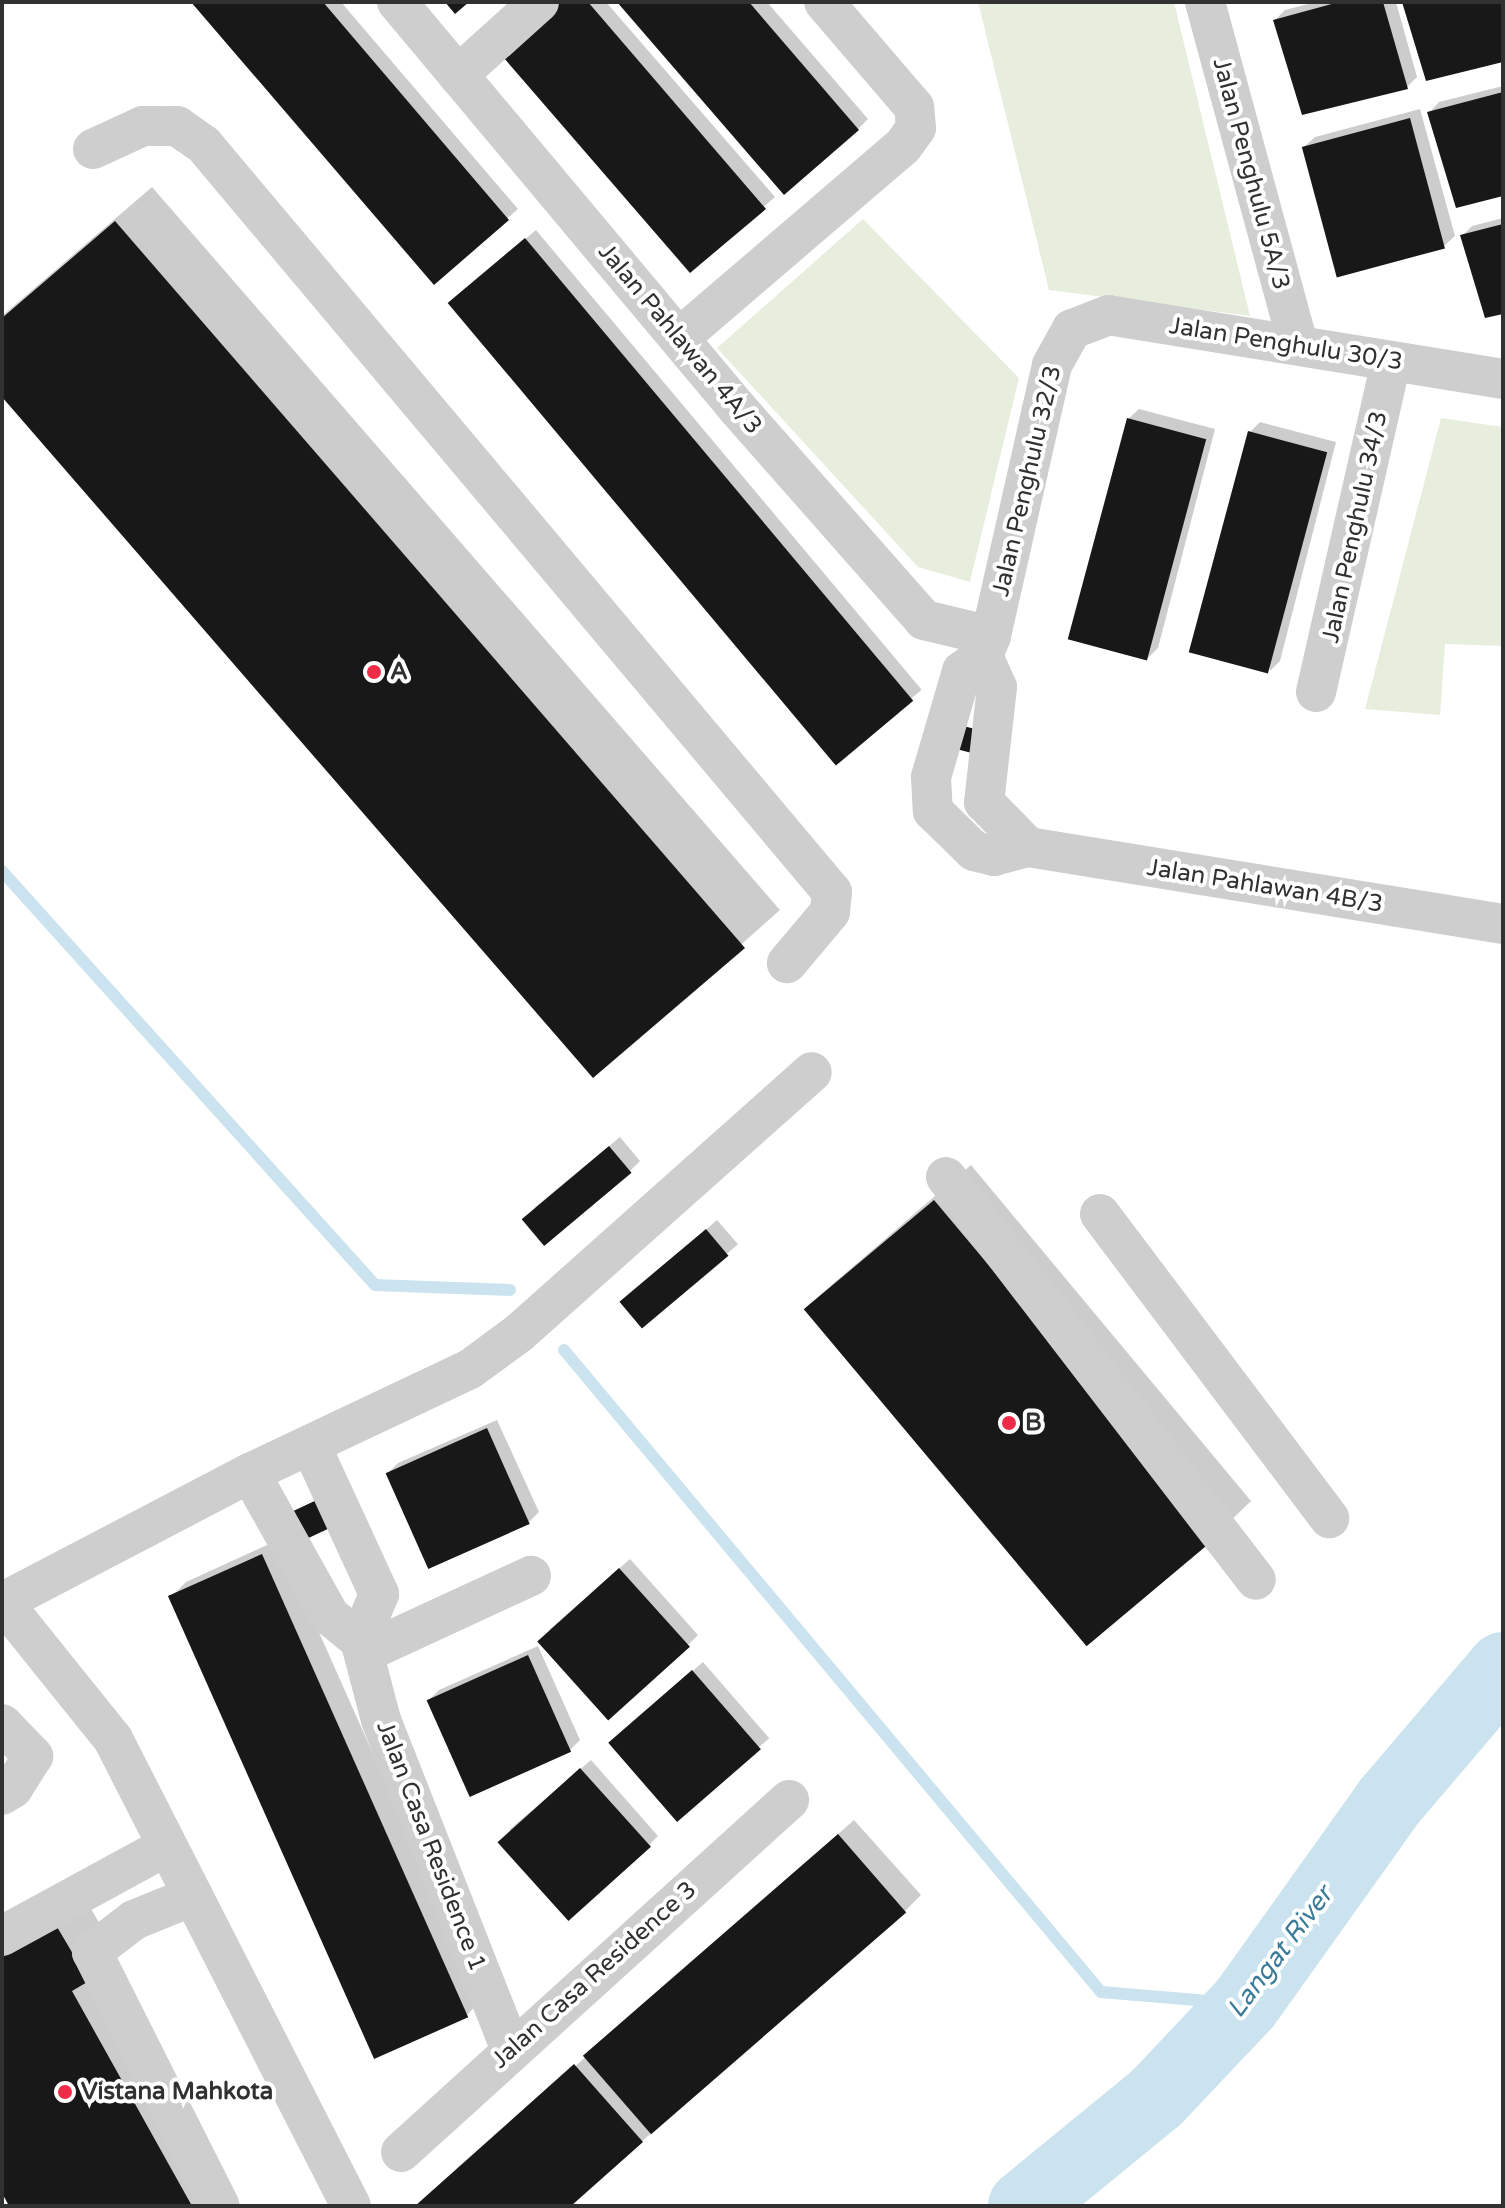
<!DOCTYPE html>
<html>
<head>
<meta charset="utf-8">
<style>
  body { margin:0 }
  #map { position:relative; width:1505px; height:2208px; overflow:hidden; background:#fff; font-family:"Varela Round",sans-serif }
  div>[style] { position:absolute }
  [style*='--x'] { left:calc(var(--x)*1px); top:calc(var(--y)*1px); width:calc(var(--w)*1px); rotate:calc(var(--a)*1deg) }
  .green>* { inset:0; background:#e8eede }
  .shadow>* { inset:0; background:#0003; transform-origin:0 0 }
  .stream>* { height:12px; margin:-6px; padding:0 6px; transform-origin:6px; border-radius:6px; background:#cae3ef }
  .river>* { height:72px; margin:-36px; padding:0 36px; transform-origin:36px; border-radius:36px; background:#cae3ef }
  .building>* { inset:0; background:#181818; transform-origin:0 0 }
  .minor>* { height:40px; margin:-20px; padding:0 20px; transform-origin:20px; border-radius:20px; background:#cecece }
  .dots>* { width:22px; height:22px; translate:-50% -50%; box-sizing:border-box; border:4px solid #fff; border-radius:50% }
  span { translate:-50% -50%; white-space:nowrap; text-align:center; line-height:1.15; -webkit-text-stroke:8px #fff; paint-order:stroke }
  .street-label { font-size:24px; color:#313131 }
  .poi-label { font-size:24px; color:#313131; font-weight:700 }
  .left { translate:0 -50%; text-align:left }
  .water-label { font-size:26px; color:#397b99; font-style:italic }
  .frame { position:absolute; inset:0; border:4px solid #313131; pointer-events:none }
</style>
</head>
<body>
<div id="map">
  <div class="green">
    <div style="clip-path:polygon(978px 2px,1174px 2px,1250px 316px,1049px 290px)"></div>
    <div style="clip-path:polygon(863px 219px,1019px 378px,970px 582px,918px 567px,717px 348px)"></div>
    <div style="clip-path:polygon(1441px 418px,1503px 427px,1503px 646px,1445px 644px,1440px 715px,1365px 709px)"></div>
  </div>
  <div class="shadow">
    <div style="clip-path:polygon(194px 2px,341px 2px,518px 209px,434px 282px)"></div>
    <div style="clip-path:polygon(555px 2px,606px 2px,775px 197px,690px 271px)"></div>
    <div style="clip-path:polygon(619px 2px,767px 2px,868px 119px,858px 129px)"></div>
    <div style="clip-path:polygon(1316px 2px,1396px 2px,1417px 77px,1407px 87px,1275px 20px,1285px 10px)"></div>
    <div style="clip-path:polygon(1503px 86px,1503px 194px,1429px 113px,1439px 102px)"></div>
    <div style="clip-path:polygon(1420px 109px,1455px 236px,1444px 246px,1340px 272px,1304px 147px,1315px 137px)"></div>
    <div style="clip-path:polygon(152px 187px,780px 910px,593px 1076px,2px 394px,2px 316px)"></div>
    <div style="clip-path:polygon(1503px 218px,1503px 312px,1462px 236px,1472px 226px)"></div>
    <div style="left:536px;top:230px;width:600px;height:98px;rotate:50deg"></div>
    <div style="clip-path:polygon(1139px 409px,1215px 429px,1158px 648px,1148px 658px,1128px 419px)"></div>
    <div style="clip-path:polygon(1260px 422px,1336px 442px,1280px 661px,1270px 671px,1250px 432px)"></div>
    <div style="clip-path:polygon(620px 1137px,640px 1161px,630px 1171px,534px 1208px)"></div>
    <div style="clip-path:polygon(971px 1165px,1251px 1501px,1215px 1536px,805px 1308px)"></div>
    <div style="left:717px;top:1220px;width:32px;height:111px;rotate:49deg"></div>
    <div style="clip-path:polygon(497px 1420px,539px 1512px,529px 1522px,388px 1473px,398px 1463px)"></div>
    <div style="clip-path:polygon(278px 1540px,482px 1999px,467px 2015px,171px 1597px,186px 1582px)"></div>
    <div style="clip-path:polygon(630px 1559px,698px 1635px,688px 1645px,549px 1630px)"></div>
    <div style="clip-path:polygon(538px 1646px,580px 1740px,570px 1750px,429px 1700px,439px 1690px)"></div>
    <div style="left:703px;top:1662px;width:101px;height:108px;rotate:49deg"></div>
    <div style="clip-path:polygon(591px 1760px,658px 1836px,648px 1846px,509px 1830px)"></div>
    <div style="clip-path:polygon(854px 1820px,921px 1895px,905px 1911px,568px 2206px,417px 2206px)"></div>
    <div style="clip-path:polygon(79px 1888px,116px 1952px,102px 1966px,235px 2206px,12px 2206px,2px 2189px,2px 1930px)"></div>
  </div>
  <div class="stream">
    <div style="--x:2;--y:871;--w:557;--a:47.98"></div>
    <div style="--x:375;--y:1285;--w:135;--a:2.1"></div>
    <div style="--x:564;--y:1350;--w:837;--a:50.09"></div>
    <div style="--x:1101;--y:1992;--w:144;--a:4.8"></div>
  </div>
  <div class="river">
    <div style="--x:1024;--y:2206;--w:172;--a:-39.3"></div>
    <div style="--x:1157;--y:2097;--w:128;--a:-46.6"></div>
    <div style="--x:1245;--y:2004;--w:248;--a:-54.5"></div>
    <div style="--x:1389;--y:1802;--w:176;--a:-49.6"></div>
  </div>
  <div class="building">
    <div style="clip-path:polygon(191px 2px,323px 2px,509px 220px,434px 285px)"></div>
    <div style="clip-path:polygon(445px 2px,469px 2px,455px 14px)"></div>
    <div style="clip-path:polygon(554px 2px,588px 2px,766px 209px,690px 273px,497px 50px)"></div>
    <div style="clip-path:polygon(617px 2px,749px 2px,859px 130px,784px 195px)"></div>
    <div style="clip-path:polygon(1339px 2px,1383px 2px,1408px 89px,1302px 115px,1273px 20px)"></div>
    <div style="clip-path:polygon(1402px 2px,1503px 2px,1503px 62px,1426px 81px)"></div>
    <div style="clip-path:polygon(1503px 92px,1503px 196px,1456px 208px,1427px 112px)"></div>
    <div style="left:1410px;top:118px;width:135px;height:112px;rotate:75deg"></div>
    <div style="clip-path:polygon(115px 221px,745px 948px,593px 1078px,2px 397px,2px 318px)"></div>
    <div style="clip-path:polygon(1503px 224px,1503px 314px,1485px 318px,1460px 235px)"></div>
    <div style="left:525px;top:238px;width:604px;height:101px;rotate:50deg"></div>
    <div style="left:1127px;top:418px;width:82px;height:229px;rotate:15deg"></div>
    <div style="left:1248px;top:431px;width:82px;height:229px;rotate:15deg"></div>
    <div style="left:963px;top:726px;width:16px;height:24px;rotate:14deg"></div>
    <div style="left:609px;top:1146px;width:35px;height:114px;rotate:50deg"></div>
    <div style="left:934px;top:1200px;width:440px;height:170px;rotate:50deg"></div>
    <div style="left:706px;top:1229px;width:35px;height:113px;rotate:50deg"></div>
    <div style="left:487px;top:1428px;width:105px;height:111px;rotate:66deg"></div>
    <div style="left:321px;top:1498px;width:31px;height:30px;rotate:65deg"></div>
    <div style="left:262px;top:1554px;width:507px;height:103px;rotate:66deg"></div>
    <div style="left:619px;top:1568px;width:106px;height:110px;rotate:48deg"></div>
    <div style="left:528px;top:1655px;width:106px;height:111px;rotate:66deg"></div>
    <div style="left:692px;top:1670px;width:105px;height:111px;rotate:49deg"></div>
    <div style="left:580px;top:1768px;width:106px;height:111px;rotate:48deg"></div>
    <div style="left:838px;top:1834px;width:104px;height:338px;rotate:49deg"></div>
    <div style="clip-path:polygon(50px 1915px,89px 1981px,72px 1991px,192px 2206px,9px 2206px,2px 2193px,2px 1941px)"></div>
    <div style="clip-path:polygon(574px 2064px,643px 2142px,571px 2206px,415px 2206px)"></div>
  </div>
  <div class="minor">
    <div style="--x:397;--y:2;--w:531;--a:50.04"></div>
    <div style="--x:738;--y:409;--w:281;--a:48.6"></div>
    <div style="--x:924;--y:620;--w:69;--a:13.4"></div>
    <div style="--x:1205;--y:2;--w:355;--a:74.8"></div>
    <div style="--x:458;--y:75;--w:109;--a:-42"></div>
    <div style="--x:93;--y:149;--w:55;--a:-24.7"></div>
    <div style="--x:143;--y:126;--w:34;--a:0"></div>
    <div style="--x:177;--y:126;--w:33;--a:35"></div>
    <div style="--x:204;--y:145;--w:976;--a:49.95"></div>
    <div style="--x:832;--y:892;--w:20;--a:96"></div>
    <div style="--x:830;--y:912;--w:67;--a:130.1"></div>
    <div style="--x:679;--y:338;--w:295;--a:-40.6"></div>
    <div style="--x:903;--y:146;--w:22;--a:-54"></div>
    <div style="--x:916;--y:128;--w:21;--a:-95"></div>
    <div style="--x:914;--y:107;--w:138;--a:-130.6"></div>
    <div style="--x:1503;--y:379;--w:399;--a:-170.8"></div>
    <div style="--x:1109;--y:315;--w:40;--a:159"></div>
    <div style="--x:1072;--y:329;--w:41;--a:119.1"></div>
    <div style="--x:1052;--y:365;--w:278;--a:102.7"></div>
    <div style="--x:991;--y:636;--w:22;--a:112"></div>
    <div style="--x:983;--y:656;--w:26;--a:144"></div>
    <div style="--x:962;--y:671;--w:110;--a:106.3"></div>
    <div style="--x:931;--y:777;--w:34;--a:87"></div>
    <div style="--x:933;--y:811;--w:57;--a:44.3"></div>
    <div style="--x:974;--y:851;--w:21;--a:14"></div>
    <div style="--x:994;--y:856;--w:35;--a:-15"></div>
    <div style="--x:1028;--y:847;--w:481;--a:9.2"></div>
    <div style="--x:983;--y:656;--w:34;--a:66"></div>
    <div style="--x:997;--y:687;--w:116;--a:96.4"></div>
    <div style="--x:984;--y:802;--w:63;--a:45.6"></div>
    <div style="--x:1316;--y:692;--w:339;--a:-77.2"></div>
    <div style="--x:946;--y:1177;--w:508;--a:52.43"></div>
    <div style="--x:1100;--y:1214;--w:381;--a:53"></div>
    <div style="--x:311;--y:1446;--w:163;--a:65.3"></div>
    <div style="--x:379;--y:1594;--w:50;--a:112.4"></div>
    <div style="--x:250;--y:1473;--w:164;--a:60.8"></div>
    <div style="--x:330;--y:1616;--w:38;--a:39"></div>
    <div style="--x:360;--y:1640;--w:83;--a:75.3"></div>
    <div style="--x:381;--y:1720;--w:355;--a:68.5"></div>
    <div style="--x:2;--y:1601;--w:177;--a:51.2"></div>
    <div style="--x:113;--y:1739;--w:524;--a:62.99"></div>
    <div style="--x:3;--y:1602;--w:279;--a:-27.6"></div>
    <div style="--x:250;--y:1473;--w:243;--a:-25.3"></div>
    <div style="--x:470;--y:1369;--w:61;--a:-36.3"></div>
    <div style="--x:519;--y:1333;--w:392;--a:-41.7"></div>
    <div style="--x:364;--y:1653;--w:184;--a:-24.8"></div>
    <div style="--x:2;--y:1724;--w:45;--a:45.9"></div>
    <div style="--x:33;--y:1756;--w:38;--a:122"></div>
    <div style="--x:13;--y:1788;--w:13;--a:148"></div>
    <div style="--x:193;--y:1896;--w:64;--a:157.9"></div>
    <div style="--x:134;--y:1920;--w:53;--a:142.7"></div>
    <div style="--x:92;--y:1952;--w:284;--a:63.3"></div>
    <div style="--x:2;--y:1936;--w:188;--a:-28.6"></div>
    <div style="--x:401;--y:2152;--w:524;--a:-42.21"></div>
  </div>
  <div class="dots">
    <div style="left:374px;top:672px;background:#f02b48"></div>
    <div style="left:1009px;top:1423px;background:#f02b48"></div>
    <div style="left:65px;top:2092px;background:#f02b48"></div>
  </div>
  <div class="street-label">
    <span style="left:1251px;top:174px;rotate:75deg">Jalan Penghulu 5A/3</span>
    <span style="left:680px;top:339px;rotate:50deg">Jalan Pahlawan 4A/3</span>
    <span style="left:1286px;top:344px;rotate:9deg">Jalan Penghulu 30/3</span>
    <span style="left:1027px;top:481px;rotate:-77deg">Jalan Penghulu 32/3</span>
    <span style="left:1355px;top:527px;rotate:-78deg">Jalan Penghulu 34/3</span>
    <span style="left:1265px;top:886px;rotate:9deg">Jalan Pahlawan 4B/3</span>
    <span style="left:431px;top:1846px;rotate:69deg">Jalan Casa Residence 1</span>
    <span style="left:594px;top:1975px;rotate:-42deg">Jalan Casa Residence 3</span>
  </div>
  <div class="poi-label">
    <span class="left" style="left:390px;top:672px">A</span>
    <span class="left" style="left:1025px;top:1423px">B</span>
    <span class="left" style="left:81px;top:2092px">Vistana Mahkota</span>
  </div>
  <div class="water-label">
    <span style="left:1280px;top:1952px;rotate:-53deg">Langat River</span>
  </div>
  <div class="frame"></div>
</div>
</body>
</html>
